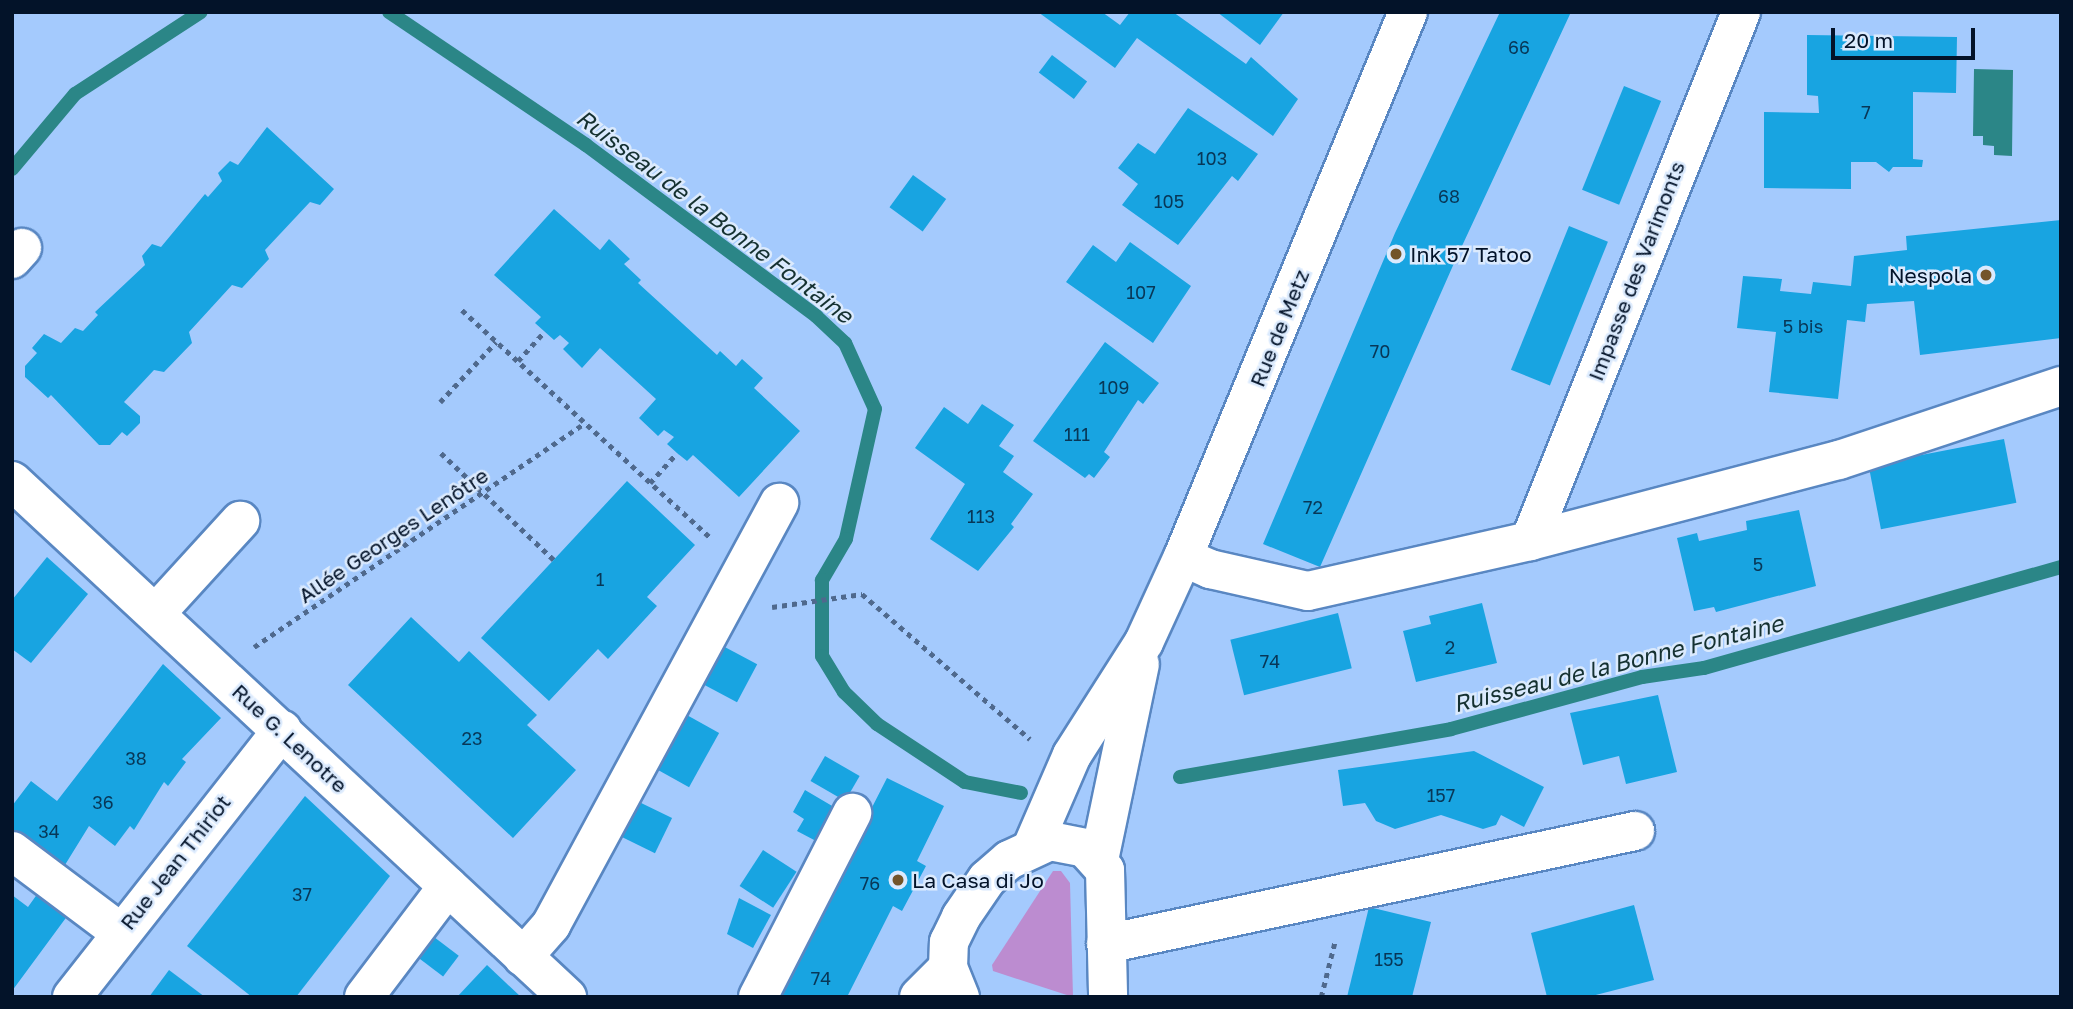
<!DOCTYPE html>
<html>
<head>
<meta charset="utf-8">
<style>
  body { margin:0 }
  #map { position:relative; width:2073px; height:1009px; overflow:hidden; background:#a4cafd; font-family:"Golos Text",sans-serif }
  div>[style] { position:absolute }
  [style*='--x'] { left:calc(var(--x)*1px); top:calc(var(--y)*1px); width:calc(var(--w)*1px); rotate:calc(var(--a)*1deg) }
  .green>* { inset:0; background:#bc8cd0 }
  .water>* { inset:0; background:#2b8687 }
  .stream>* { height:14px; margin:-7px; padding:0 7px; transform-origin:7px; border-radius:7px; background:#2b8687 }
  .building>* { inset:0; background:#18a4e1; transform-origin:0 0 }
  .path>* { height:4.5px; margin-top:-2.25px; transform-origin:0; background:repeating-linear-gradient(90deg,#4f698d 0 5px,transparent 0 10px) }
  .roads { filter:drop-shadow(2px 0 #5987c2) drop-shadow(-2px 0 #5987c2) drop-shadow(0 2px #5987c2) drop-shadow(0 -2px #5987c2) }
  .minor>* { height:38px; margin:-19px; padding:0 19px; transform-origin:19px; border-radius:19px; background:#fff }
  .dots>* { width:19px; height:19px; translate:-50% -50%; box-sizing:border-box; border:4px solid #dbeafd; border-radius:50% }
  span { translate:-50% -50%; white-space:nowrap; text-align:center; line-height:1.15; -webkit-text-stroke:5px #dbeafd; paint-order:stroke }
  .number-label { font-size:18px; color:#083757 }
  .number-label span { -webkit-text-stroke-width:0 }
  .poi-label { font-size:21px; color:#031329 }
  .left { translate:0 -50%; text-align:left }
  .right { translate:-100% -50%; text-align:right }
  .street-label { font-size:21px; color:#031329 }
  .water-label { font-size:23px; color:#153131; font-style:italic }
  .frame { position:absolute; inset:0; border:14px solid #031329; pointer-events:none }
  .scale { position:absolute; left:1831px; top:28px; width:144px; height:32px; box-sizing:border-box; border:4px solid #031329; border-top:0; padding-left:9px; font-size:21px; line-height:24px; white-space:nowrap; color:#031329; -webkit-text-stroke:5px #dbeafd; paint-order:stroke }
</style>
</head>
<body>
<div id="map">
  <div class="green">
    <div style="clip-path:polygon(1053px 871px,1061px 871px,1070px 883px,1073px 997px,993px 971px,992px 965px)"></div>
  </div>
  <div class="water">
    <div style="clip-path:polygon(1974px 69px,2013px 70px,2012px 156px,1994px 155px,1994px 146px,1983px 145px,1983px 136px,1973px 136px)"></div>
  </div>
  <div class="stream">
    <div style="--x:389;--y:12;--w:238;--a:34"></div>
    <div style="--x:586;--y:145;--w:287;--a:36.6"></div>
    <div style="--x:816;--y:316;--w:40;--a:43"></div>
    <div style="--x:845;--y:343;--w:72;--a:65.6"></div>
    <div style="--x:875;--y:409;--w:133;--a:102.6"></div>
    <div style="--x:846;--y:539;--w:48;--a:120.3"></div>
    <div style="--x:822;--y:580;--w:76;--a:90"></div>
    <div style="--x:822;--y:656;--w:42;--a:58.6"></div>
    <div style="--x:844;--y:692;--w:46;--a:44.1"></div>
    <div style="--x:877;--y:724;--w:105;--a:33.4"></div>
    <div style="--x:965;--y:782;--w:57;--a:11.1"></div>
    <div style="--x:12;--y:169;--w:98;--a:-50"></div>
    <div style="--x:75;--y:94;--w:150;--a:-33.1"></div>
    <div style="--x:1180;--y:777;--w:275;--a:-10"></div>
    <div style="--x:1451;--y:729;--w:198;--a:-15.2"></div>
    <div style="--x:1642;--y:677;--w:63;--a:-8.3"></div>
    <div style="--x:1704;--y:668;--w:371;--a:-15.8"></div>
  </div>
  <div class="building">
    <div style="clip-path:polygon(1038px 12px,1102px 12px,1120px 25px,1130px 12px,1173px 12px,1246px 64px,1251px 57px,1298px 99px,1273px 136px,1137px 38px,1115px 68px)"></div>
    <div style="clip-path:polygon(1217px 12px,1284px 12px,1260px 45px)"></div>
    <div style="clip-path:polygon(1500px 12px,1571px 12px,1455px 261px,1320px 567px,1263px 544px,1395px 233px)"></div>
    <div style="clip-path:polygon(1807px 35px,1957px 37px,1956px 93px,1913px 92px,1913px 159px,1923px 160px,1922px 167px,1893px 167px,1889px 172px,1876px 162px,1851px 162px,1851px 189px,1764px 188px,1764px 112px,1819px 113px,1818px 96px,1807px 95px)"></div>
    <div style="left:1052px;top:55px;width:44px;height:22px;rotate:37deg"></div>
    <div style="left:1624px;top:86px;width:40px;height:112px;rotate:22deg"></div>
    <div style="clip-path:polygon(1188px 108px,1258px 154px,1238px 181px,1232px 176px,1178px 245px,1122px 205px,1138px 184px,1118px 168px,1138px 143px,1155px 154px)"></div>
    <div style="clip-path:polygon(267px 127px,334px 189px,320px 205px,310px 202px,265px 250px,269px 259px,242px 288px,232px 285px,189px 332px,192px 343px,164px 372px,154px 370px,124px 402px,140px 416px,140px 423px,127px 436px,122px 432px,110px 445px,99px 445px,51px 395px,48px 398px,25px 377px,25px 366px,37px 353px,32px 348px,44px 334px,61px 343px,75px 328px,83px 331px,98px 315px,95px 312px,145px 265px,142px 256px,152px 244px,161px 247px,205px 194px,208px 197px,222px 181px,218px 173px,230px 161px,238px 165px)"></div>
    <div style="left:913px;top:175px;width:41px;height:40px;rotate:36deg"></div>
    <div style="clip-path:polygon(554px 209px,600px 250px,609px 239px,630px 259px,624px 264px,641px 280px,638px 283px,717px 355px,720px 351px,736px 366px,742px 359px,763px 378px,754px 388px,800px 431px,739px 497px,693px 455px,687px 461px,677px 453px,667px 444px,674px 437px,664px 430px,658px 436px,639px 418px,656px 399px,600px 348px,582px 368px,563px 349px,569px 343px,560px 335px,554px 340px,535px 323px,541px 317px,494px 275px)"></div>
    <div style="clip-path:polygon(2061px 220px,2061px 338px,1920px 355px,1914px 301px,1867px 304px,1865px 322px,1847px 320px,1838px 399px,1769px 392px,1776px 332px,1737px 328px,1743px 276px,1782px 279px,1780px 291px,1811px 294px,1813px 282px,1851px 286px,1854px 256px,1907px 250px,1906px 236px)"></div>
    <div style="left:1569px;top:226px;width:42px;height:155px;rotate:22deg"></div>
    <div style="clip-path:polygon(1130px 242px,1191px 286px,1153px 343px,1066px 282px,1093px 245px,1116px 262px)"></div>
    <div style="clip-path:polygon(1105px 342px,1159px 383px,1143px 404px,1138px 400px,1104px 452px,1110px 457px,1094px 478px,1089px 474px,1085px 478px,1033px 441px)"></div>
    <div style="clip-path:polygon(982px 404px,1014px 425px,999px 446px,1014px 456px,1003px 472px,1033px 494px,1011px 524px,1014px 527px,978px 571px,930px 539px,965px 484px,915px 448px,944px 407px,968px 424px)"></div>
    <div style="left:2004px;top:439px;width:65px;height:138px;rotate:79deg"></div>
    <div style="clip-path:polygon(627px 481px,695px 545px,647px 597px,657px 606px,608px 659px,598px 649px,549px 701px,481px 638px)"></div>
    <div style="clip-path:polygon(1799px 510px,1816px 586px,1716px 612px,1714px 607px,1694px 611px,1677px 538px,1697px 533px,1699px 541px,1747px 530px,1746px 521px)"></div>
    <div style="clip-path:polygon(47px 557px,88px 594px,31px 663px,12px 649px,12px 600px)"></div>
    <div style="clip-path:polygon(1482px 603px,1497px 663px,1416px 682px,1403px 631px,1431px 624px,1429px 616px)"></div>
    <div style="left:1338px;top:613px;width:57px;height:111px;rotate:76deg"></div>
    <div style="clip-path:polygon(411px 617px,459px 662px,469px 651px,537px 715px,527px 725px,576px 770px,513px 838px,348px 685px)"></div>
    <div style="left:721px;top:645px;width:41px;height:43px;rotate:28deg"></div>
    <div style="clip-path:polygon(163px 664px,221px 718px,182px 759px,186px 762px,168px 786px,164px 782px,134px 830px,130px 826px,115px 846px,89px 826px,60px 873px,12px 836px,12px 806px,31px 781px,57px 801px)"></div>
    <div style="clip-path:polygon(1658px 695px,1677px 772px,1626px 784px,1619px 756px,1583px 765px,1570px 713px)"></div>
    <div style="left:685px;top:714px;width:39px;height:62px;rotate:29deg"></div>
    <div style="clip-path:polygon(1474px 751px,1544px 787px,1524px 827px,1501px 815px,1496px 825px,1483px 829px,1441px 815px,1395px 829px,1376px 821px,1365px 803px,1343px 806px,1338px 770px)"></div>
    <div style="left:825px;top:756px;width:40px;height:29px;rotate:30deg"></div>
    <div style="clip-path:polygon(887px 778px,944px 806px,917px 861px,926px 866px,902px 911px,893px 906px,847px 997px,775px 997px)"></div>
    <div style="clip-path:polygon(805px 790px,839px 810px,816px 841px,797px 831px,804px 819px,793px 812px)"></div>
    <div style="clip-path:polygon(305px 796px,390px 876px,296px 997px,252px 997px,187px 946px)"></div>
    <div style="left:637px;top:801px;width:39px;height:39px;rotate:26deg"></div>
    <div style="left:763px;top:850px;width:40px;height:43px;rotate:33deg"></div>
    <div style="clip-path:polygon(38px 893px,68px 915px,12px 991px,12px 895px,28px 907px)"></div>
    <div style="clip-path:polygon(739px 898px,771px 915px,753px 948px,727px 934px)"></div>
    <div style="clip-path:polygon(1634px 905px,1654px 980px,1588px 997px,1547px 997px,1531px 933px)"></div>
    <div style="clip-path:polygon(1369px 907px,1431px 922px,1412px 997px,1347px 997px)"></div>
    <div style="left:434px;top:937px;width:31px;height:26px;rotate:37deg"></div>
    <div style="clip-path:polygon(487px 965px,521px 997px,457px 997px)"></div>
    <div style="clip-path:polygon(169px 970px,205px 997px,149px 997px)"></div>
  </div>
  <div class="path">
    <div style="--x:462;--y:310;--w:339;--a:42.5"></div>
    <div style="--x:518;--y:361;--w:40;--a:-48"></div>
    <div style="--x:440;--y:402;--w:82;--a:-47"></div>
    <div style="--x:441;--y:453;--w:156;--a:43.4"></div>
    <div style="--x:650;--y:483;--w:40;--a:-48"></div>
    <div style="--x:772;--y:607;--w:91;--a:-8.2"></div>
    <div style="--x:862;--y:594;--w:222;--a:40.8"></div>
    <div style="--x:254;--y:647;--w:400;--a:-34.1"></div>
    <div style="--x:1321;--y:997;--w:58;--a:-76"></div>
  </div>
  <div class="roads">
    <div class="minor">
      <div style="--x:12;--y:259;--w:15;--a:-48"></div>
      <div style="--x:12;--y:481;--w:758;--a:42.91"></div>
      <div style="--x:1530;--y:541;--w:570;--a:-68.25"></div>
      <div style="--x:1183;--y:557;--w:30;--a:24"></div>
      <div style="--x:1210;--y:569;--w:100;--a:12.7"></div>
      <div style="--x:1308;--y:591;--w:228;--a:-12.7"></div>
      <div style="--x:1530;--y:541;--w:319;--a:-14.7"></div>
      <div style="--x:1839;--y:460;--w:234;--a:-18.4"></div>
      <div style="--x:156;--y:613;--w:125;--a:-47.6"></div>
      <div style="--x:1033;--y:845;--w:98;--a:-66.6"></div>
      <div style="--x:1072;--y:755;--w:134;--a:-57.5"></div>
      <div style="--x:1144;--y:642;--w:94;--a:-65.4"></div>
      <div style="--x:1183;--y:557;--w:590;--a:-67.57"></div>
      <div style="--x:12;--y:851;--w:135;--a:36.9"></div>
      <div style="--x:1099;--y:860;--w:200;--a:-78.2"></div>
      <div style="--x:1106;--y:944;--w:541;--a:-12.06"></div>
      <div style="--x:523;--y:957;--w:43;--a:-48.8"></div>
      <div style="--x:551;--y:925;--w:480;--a:-61.6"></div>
      <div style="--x:72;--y:997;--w:340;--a:-51.8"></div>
      <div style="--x:364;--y:997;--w:139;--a:-52.9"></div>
      <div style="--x:758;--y:997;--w:207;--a:-62.9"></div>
      <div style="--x:919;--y:997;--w:41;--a:-45"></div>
      <div style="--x:960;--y:997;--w:31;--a:-112"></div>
      <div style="--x:948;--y:968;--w:26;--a:-88"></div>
      <div style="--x:949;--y:942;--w:28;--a:-64"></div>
      <div style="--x:961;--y:917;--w:46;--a:-55.6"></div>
      <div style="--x:987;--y:879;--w:29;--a:-41"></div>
      <div style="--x:1009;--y:860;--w:45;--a:-24.9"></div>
      <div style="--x:1050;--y:841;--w:36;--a:11"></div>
      <div style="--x:1085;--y:848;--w:30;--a:48"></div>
      <div style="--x:1105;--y:870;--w:127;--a:88.6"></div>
    </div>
  </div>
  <div class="dots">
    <div style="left:1396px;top:254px;background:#735529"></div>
    <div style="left:1986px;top:275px;background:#735529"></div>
    <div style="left:898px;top:880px;background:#735529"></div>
  </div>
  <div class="number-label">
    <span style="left:1519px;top:47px">66</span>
    <span style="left:1866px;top:112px">7</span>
    <span style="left:1212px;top:158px">103</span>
    <span style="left:1449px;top:196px">68</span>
    <span style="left:1169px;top:201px">105</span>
    <span style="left:1141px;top:292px">107</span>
    <span style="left:1803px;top:326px">5 bis</span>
    <span style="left:1380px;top:351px">70</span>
    <span style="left:1114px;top:387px">109</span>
    <span style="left:1077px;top:434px">111</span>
    <span style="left:1313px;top:507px">72</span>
    <span style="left:981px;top:516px">113</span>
    <span style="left:1758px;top:564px">5</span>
    <span style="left:600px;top:579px">1</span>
    <span style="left:1450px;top:647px">2</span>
    <span style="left:1270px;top:661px">74</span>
    <span style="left:472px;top:738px">23</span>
    <span style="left:136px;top:758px">38</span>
    <span style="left:1441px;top:795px">157</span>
    <span style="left:103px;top:802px">36</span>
    <span style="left:49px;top:831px">34</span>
    <span style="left:870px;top:883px">76</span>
    <span style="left:302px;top:894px">37</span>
    <span style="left:1389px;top:959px">155</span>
    <span style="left:821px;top:978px">74</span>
  </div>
  <div class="poi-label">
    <span class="left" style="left:1410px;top:254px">Ink 57 Tatoo</span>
    <span class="right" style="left:1972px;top:275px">Nespola</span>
    <span class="left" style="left:912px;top:880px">La Casa di Jo</span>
  </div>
  <div class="street-label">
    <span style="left:1636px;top:271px;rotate:-69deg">Impasse des Varimonts</span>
    <span style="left:1279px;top:328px;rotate:-68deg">Rue de Metz</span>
    <span style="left:393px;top:535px;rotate:-34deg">Allée Georges Lenôtre</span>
    <span style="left:290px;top:738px;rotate:43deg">Rue G. Lenotre</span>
    <span style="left:175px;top:862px;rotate:-52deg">Rue Jean Thiriot</span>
  </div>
  <div class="water-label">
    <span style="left:715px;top:216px;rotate:37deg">Ruisseau de la Bonne Fontaine</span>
    <span style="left:1618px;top:663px;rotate:-14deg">Ruisseau de la Bonne Fontaine</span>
  </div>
  <div class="frame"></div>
  <div class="scale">20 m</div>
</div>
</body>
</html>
